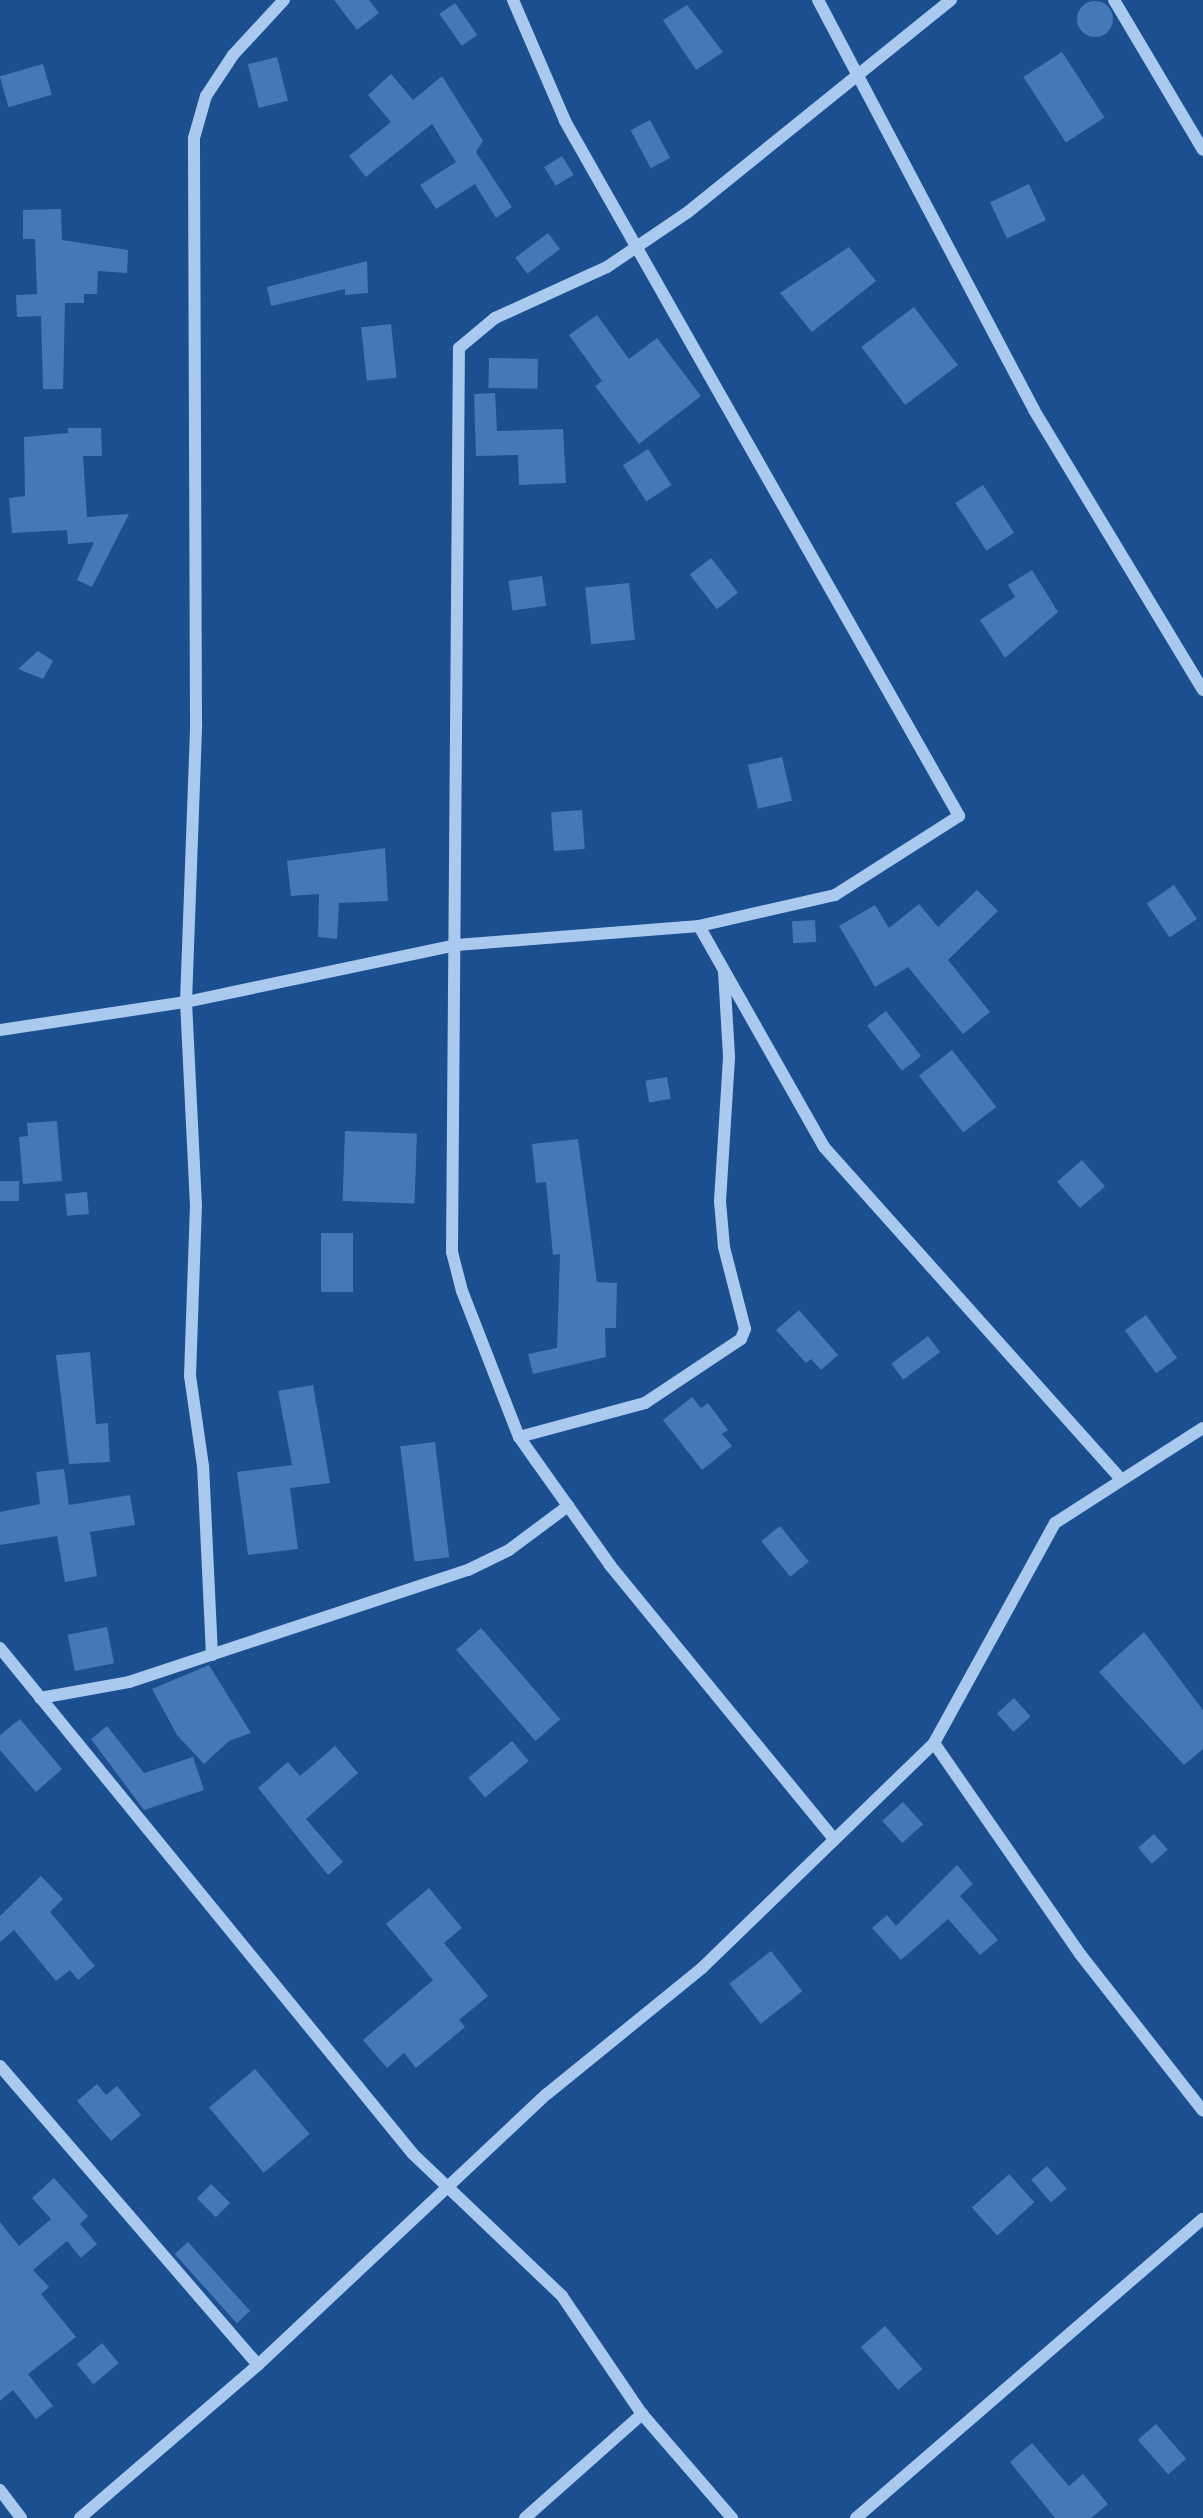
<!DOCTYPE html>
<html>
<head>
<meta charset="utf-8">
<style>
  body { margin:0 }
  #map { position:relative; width:1203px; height:2518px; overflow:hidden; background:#1b4f8f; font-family:"PT Sans",sans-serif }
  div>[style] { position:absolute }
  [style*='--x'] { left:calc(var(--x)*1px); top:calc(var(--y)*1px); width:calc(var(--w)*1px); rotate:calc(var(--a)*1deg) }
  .building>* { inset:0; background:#4478b7; transform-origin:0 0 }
  .round { border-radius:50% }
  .minor>* { height:12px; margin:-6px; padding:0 6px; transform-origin:6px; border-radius:6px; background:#a9c9ee }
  span { translate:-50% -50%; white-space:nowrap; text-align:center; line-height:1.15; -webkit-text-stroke:5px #1b4f8f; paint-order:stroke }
</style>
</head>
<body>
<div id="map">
  <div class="building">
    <div style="clip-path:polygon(334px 0,369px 0,379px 13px,357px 30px)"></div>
    <div class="round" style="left:1077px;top:1px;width:36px;height:36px"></div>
    <div style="left:455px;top:3px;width:39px;height:19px;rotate:55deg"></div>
    <div style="clip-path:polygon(687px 5px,723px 52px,696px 70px,663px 20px)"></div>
    <div style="left:1062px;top:52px;width:78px;height:46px;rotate:57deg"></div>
    <div style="left:277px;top:57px;width:45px;height:30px;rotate:76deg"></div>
    <div style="left:43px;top:64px;width:32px;height:45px;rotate:74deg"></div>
    <div style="clip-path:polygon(391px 74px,413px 100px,442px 76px,483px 141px,476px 152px,512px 207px,496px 218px,475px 184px,436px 209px,420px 185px,456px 162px,432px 124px,366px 177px,349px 156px,391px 122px,368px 95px)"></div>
    <div style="left:650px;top:120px;width:43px;height:22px;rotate:62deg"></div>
    <div style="left:562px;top:156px;width:22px;height:21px;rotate:58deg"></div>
    <div style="left:1029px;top:184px;width:40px;height:43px;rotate:65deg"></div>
    <div style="clip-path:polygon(61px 209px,62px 240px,128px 250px,127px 273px,98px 271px,97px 294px,84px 294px,84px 303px,65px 303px,63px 389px,43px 389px,41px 316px,17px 317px,16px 295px,37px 294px,35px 239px,23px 239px,23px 210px)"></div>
    <div style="left:548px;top:233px;width:20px;height:41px;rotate:53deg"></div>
    <div style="clip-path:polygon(849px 247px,876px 281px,812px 332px,780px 293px)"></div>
    <div style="clip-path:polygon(367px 261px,368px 293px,345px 295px,345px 289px,271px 306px,267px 287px)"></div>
    <div style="left:914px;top:307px;width:73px;height:66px;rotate:53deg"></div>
    <div style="clip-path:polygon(597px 315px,629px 359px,657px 338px,701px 396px,639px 444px,595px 386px,602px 381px,569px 335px)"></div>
    <div style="left:391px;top:324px;width:54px;height:30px;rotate:84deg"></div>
    <div style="left:489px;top:358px;width:49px;height:30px;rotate:1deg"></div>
    <div style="clip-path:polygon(495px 393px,497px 431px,563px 429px,566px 483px,519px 485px,518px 455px,476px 456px,474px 394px)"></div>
    <div style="clip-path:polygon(68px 428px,101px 428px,102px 456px,83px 456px,87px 517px,129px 514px,92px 587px,77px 580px,94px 542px,68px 544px,67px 530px,12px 533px,9px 498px,25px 496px,24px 437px,68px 433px)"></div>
    <div style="left:648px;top:449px;width:43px;height:30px;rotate:57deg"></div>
    <div style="left:983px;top:485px;width:57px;height:33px;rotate:57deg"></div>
    <div style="left:711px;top:558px;width:44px;height:27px;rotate:52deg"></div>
    <div style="clip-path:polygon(1032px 570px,1058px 612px,1005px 658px,980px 620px,1015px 597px,1008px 585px)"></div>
    <div style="left:542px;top:576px;width:30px;height:34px;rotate:82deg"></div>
    <div style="left:629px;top:583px;width:57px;height:44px;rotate:84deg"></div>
    <div style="clip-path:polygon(38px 651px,53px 661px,43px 679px,18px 669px)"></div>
    <div style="left:782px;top:757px;width:45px;height:35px;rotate:77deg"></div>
    <div style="left:582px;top:810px;width:39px;height:31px;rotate:86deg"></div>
    <div style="clip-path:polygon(385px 848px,388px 901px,339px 903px,337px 939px,318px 937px,319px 894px,291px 896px,287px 861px)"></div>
    <div style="left:1174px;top:885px;width:41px;height:33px;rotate:56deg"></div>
    <div style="clip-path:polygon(977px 890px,998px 911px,948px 960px,990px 1012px,963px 1034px,908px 967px,875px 987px,839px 926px,875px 905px,889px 928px,919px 904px,938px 927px)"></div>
    <div style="left:815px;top:920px;width:22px;height:23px;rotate:87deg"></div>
    <div style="left:886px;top:1011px;width:57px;height:24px;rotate:52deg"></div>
    <div style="left:952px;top:1050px;width:72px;height:42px;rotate:52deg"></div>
    <div style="left:667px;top:1077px;width:22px;height:22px;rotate:80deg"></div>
    <div style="clip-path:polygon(57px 1121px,62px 1181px,23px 1184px,19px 1137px,28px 1136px,27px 1123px)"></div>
    <div style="left:345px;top:1131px;width:72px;height:70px;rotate:2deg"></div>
    <div style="clip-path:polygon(578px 1139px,597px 1282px,617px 1283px,616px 1328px,605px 1328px,606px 1357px,533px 1374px,528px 1354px,557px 1348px,560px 1254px,553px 1255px,546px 1182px,536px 1183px,532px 1144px)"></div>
    <div style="left:1082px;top:1160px;width:35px;height:33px;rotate:49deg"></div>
    <div style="left:0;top:1181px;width:19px;height:20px"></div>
    <div style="left:87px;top:1192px;width:22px;height:22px;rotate:85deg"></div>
    <div style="left:321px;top:1233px;width:32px;height:59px"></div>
    <div style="clip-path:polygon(799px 1310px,838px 1355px,821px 1370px,811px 1359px,806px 1363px,776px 1330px)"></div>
    <div style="left:1146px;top:1315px;width:53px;height:26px;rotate:54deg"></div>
    <div style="left:928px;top:1336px;width:20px;height:46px;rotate:53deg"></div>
    <div style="clip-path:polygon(90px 1352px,96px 1424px,108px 1423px,110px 1462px,69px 1464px,56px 1355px)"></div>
    <div style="clip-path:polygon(313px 1385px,330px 1483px,290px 1488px,298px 1549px,248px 1555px,237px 1472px,292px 1465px,278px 1391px)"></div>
    <div style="clip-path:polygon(692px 1397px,701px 1408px,708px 1403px,728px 1430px,722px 1434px,732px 1446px,702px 1470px,663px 1420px)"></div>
    <div style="left:435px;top:1442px;width:116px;height:35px;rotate:83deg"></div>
    <div style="clip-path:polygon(64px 1469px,69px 1505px,130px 1495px,135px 1525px,90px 1532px,97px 1576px,65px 1582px,57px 1536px,0 1545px,0 1512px,40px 1504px,36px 1472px)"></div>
    <div style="left:780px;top:1526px;width:46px;height:24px;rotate:51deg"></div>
    <div style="left:107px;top:1627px;width:37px;height:40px;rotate:79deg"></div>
    <div style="left:481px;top:1628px;width:121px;height:33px;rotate:49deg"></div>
    <div style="clip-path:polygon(1144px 1632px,1203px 1710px,1203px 1749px,1184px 1765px,1099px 1672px)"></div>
    <div style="clip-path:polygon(209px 1665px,251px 1733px,229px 1741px,204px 1764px,177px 1735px,152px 1689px)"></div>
    <div style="left:1014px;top:1698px;width:25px;height:23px;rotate:48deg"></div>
    <div style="clip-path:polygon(20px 1719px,62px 1769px,36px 1792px,0 1750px,0 1735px)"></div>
    <div style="clip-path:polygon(107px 1726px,144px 1773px,193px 1757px,204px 1790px,144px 1810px,91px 1739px)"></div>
    <div style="left:512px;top:1741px;width:26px;height:57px;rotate:50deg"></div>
    <div style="clip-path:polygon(335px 1746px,358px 1773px,306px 1819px,343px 1862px,328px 1875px,258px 1788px,288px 1762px,300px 1776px)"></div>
    <div style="left:903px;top:1802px;width:30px;height:28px;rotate:48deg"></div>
    <div style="left:1154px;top:1834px;width:21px;height:21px;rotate:49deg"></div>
    <div style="clip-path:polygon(957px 1865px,973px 1884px,960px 1896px,998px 1940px,980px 1955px,948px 1919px,901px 1960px,872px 1928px,887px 1915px,896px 1926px)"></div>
    <div style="clip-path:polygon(41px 1876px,63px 1899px,50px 1912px,95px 1966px,78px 1980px,70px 1970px,56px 1981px,14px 1930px,0 1942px,0 1916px)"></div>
    <div style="clip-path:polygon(429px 1888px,462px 1928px,444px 1943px,488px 1996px,459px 2020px,465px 2027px,416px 2068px,404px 2053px,387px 2068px,363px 2040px,433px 1980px,386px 1924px)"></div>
    <div style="left:771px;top:1951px;width:51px;height:53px;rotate:52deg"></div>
    <div style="left:255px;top:2069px;width:85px;height:60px;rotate:50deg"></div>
    <div style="clip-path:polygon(97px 2084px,106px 2095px,117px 2086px,141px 2115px,111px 2141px,77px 2101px)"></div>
    <div style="left:1047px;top:2166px;width:30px;height:21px;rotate:49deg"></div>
    <div style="left:1009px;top:2174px;width:38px;height:50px;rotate:48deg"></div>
    <div style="clip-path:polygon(54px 2178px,88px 2216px,80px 2224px,97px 2244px,81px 2258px,67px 2241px,33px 2270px,49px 2287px,41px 2294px,76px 2337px,28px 2374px,53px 2406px,36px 2419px,13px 2390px,0 2401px,0 2222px,19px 2246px,51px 2219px,32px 2198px)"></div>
    <div style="left:211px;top:2184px;width:27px;height:20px;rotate:45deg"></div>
    <div style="left:188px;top:2242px;width:93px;height:18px;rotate:48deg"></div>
    <div style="left:885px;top:2326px;width:57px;height:32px;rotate:49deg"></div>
    <div style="left:102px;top:2343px;width:26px;height:33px;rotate:50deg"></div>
    <div style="left:1156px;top:2424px;width:46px;height:24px;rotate:49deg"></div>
    <div style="clip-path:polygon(1032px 2443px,1069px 2486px,1083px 2474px,1108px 2504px,1091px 2518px,1055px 2518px,1010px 2462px)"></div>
  </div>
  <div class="minor">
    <div style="--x:513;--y:0;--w:132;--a:66.7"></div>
    <div style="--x:565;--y:121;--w:799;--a:60.45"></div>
    <div style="--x:959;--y:816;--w:147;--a:147.5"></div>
    <div style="--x:835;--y:895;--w:139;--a:167.2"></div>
    <div style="--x:818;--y:0;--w:463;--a:62.2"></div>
    <div style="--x:1034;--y:410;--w:327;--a:58.9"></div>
    <div style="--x:1114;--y:0;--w:174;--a:59.3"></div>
    <div style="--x:0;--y:1030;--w:188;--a:-8.6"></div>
    <div style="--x:186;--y:1002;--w:277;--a:-11.9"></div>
    <div style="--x:457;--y:945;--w:243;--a:-4.5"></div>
    <div style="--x:699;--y:926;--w:254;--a:60.5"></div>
    <div style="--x:824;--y:1147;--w:444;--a:48.2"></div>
    <div style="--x:519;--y:1437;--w:131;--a:-15.1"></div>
    <div style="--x:645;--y:1403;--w:115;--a:-33.7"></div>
    <div style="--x:741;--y:1339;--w:11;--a:-68"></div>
    <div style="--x:745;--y:1329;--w:85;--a:-104.4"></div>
    <div style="--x:724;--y:1247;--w:46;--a:-95"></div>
    <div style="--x:720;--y:1201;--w:145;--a:-86.4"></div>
    <div style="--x:729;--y:1056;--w:85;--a:-93.4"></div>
    <div style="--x:0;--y:1648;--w:653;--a:50.78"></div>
    <div style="--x:413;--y:2154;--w:206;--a:43.6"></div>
    <div style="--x:562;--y:2296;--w:143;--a:55.9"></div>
    <div style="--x:642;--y:2414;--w:138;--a:49.1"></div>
    <div style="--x:212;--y:1655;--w:189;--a:-92.7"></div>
    <div style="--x:203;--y:1466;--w:91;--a:-98.2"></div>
    <div style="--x:190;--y:1376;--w:170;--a:-88"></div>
    <div style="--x:196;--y:1206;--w:204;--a:-92.8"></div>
    <div style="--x:186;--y:1002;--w:278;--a:-87.9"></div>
    <div style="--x:196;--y:724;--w:586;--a:-90.2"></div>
    <div style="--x:194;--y:138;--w:44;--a:-74.1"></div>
    <div style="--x:206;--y:96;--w:49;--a:-56.6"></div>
    <div style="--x:233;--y:55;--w:75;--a:-47.2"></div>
    <div style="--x:40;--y:1698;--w:90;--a:-10.2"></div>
    <div style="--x:129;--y:1682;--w:357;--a:-18.3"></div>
    <div style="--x:468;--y:1570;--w:46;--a:-26"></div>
    <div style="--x:509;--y:1550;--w:74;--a:-36.7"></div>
    <div style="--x:934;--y:1743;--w:257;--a:55.3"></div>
    <div style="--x:1080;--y:1954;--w:199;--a:51.9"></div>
    <div style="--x:834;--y:1839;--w:354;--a:-129.3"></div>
    <div style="--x:610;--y:1565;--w:128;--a:-125.4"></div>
    <div style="--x:536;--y:1461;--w:29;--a:-125"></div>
    <div style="--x:519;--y:1437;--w:157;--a:-111.3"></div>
    <div style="--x:462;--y:1291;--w:40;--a:-104.4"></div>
    <div style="--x:452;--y:1252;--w:904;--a:-89.56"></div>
    <div style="--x:459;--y:348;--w:47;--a:-39.8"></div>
    <div style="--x:495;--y:318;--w:123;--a:-24.5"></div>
    <div style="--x:607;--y:267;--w:98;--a:-34.2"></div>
    <div style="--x:688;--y:212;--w:338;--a:-38.9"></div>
    <div style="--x:0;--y:2066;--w:395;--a:49.2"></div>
    <div style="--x:0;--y:2490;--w:35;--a:53"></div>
    <div style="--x:80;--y:2518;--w:235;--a:-40.7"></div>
    <div style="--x:258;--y:2365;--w:396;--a:-43.2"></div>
    <div style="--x:547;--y:2094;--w:200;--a:-39.1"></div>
    <div style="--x:702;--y:1968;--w:323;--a:-44.1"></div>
    <div style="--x:934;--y:1743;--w:251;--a:-61.2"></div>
    <div style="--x:1055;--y:1523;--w:176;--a:-32.7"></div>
    <div style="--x:525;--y:2518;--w:157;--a:-41.6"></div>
    <div style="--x:856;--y:2518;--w:458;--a:-40.8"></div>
  </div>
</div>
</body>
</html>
